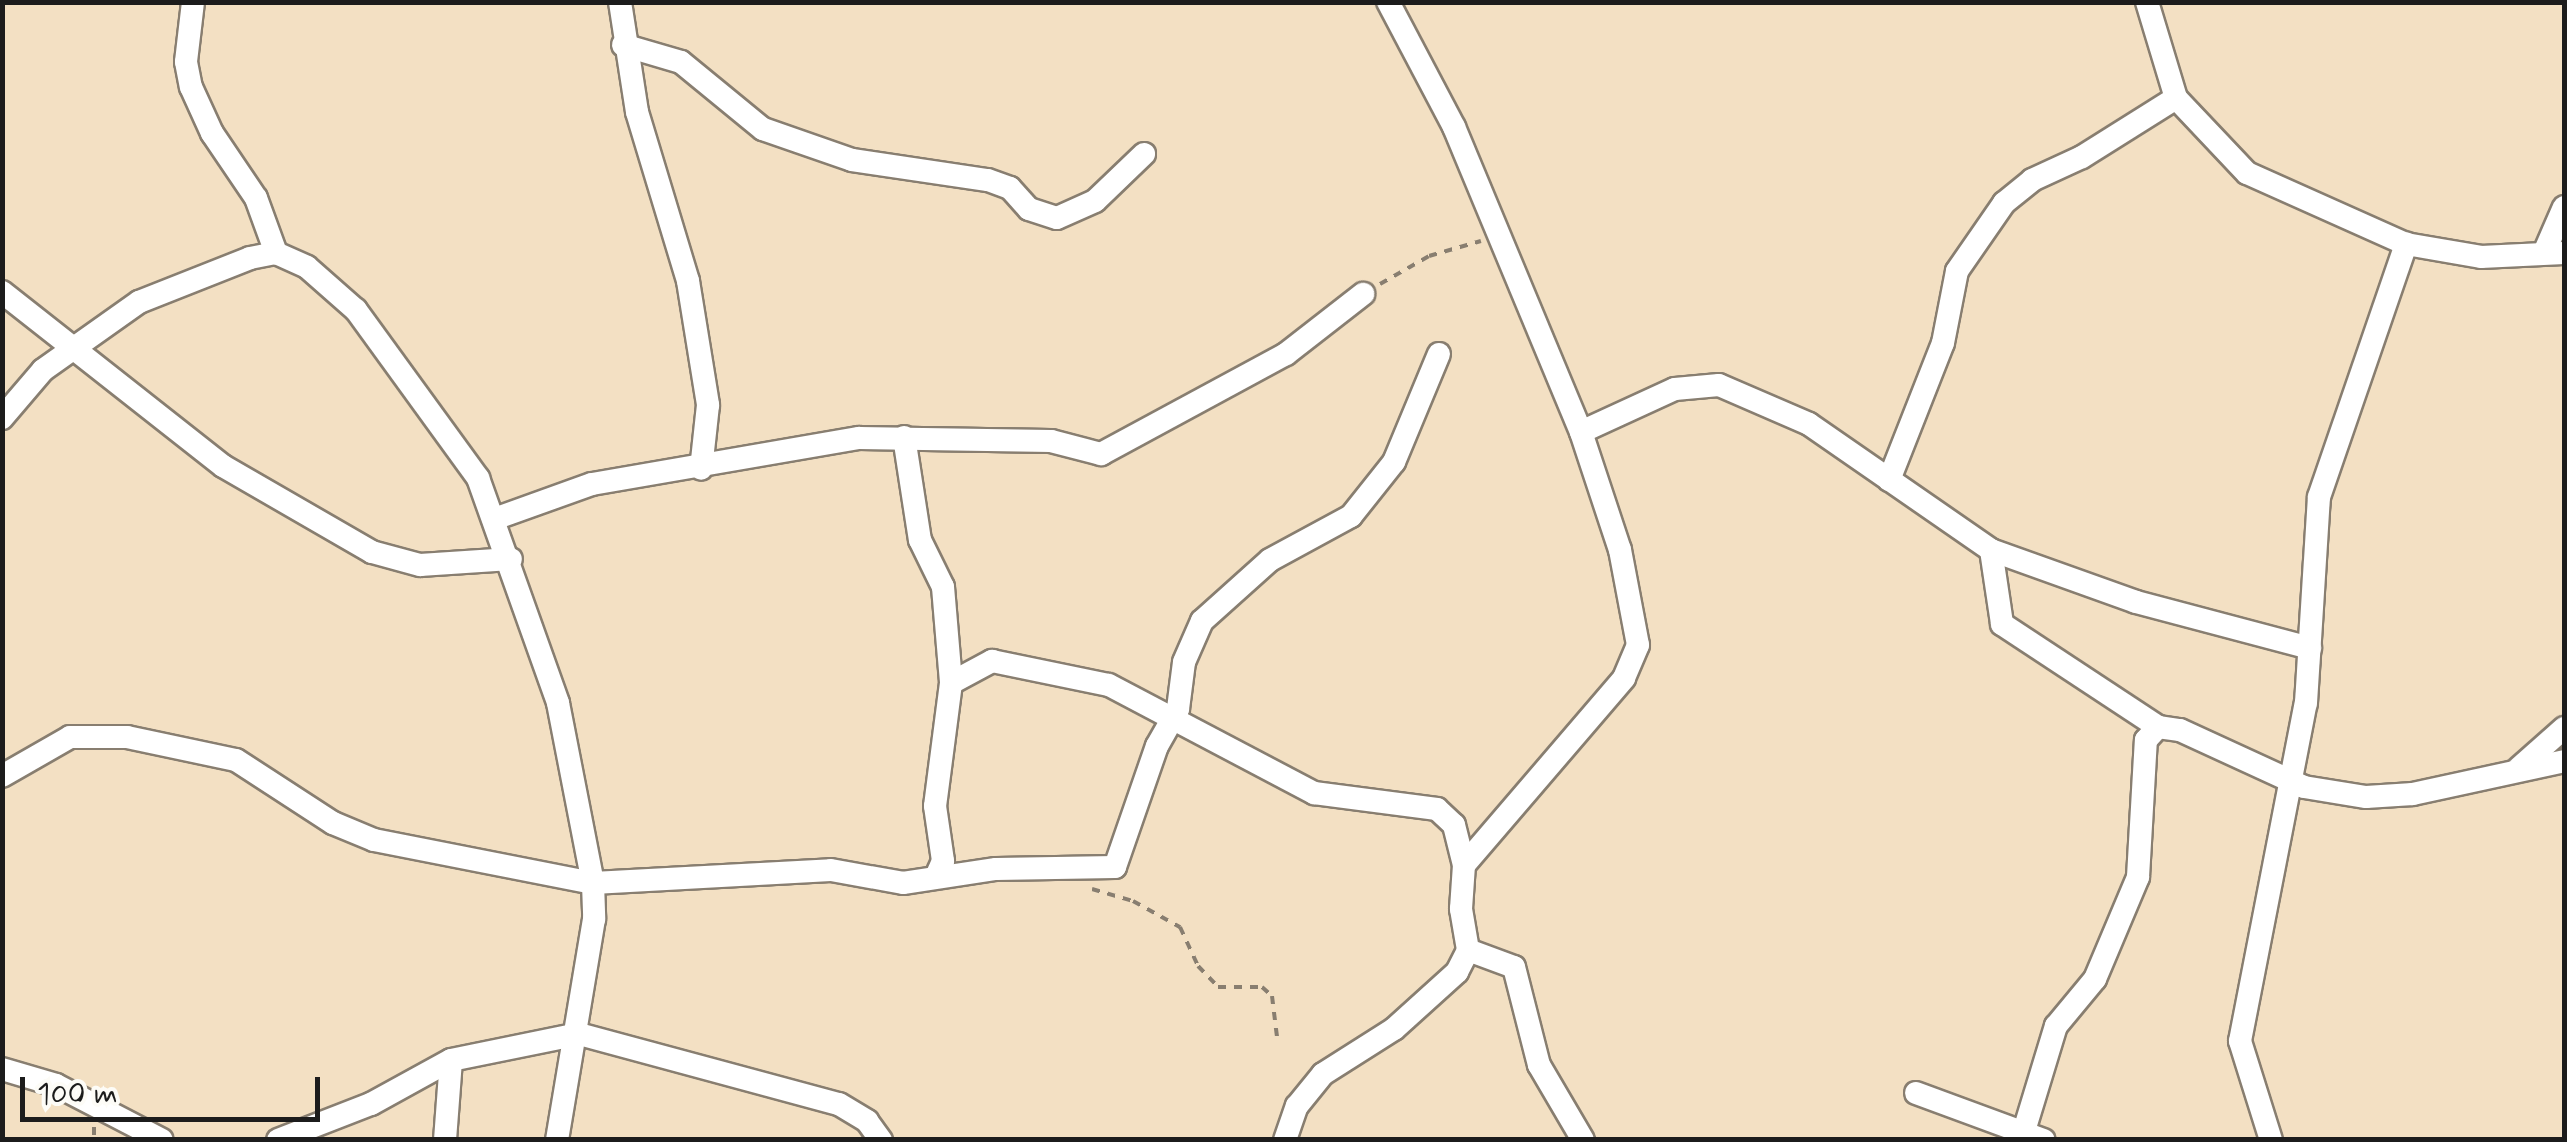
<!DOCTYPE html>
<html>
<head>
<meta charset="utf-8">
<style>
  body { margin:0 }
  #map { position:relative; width:2567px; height:1142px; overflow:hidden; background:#f3e0c3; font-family:Mynerve,sans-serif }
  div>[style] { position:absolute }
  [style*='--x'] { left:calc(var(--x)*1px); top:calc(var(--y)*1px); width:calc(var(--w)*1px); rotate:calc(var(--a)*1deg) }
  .path>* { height:4px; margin-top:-2px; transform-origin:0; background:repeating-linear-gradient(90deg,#887e70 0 8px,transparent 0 16px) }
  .roads { filter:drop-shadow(2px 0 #887e70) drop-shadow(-2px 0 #887e70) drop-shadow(0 2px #887e70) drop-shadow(0 -2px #887e70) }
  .minor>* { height:22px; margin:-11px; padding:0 11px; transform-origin:11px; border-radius:11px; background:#fff }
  span { translate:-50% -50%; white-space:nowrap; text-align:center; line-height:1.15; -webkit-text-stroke:8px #fdfcf7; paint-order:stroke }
  .frame { position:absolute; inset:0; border:5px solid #1c1c1c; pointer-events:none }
  .scale { position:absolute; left:20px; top:1077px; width:300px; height:45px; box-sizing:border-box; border:5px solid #1c1c1c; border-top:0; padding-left:12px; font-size:30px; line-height:35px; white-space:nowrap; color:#1c1c1c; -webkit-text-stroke:8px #fdfcf7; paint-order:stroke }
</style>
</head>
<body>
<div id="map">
  <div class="path">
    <div style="--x:1380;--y:284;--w:56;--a:-29.7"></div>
    <div style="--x:1429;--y:256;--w:54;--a:-16.1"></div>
    <div style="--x:1092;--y:889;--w:43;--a:16.3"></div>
    <div style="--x:1133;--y:901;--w:54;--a:29"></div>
    <div style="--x:1180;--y:927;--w:43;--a:65.2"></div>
    <div style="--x:1198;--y:966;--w:29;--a:46"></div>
    <div style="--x:1218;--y:987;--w:44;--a:0"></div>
    <div style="--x:1262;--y:987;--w:13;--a:42"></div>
    <div style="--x:1272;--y:996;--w:41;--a:83"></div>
    <div style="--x:94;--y:1127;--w:13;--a:90"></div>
  </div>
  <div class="roads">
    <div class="minor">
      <div style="--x:193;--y:2;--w:60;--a:96.7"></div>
      <div style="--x:186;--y:62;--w:25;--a:79"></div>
      <div style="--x:191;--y:87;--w:51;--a:65.5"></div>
      <div style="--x:212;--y:133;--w:78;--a:55.9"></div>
      <div style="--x:256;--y:198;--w:59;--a:70"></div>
      <div style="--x:620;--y:2;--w:111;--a:81.2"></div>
      <div style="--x:637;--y:112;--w:177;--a:73.2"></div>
      <div style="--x:688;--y:281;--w:126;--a:80.8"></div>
      <div style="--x:708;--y:405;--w:64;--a:96.2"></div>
      <div style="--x:2147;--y:2;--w:100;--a:73.2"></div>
      <div style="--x:2176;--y:98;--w:103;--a:46.6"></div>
      <div style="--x:2247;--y:173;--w:174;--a:24.1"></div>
      <div style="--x:2406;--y:244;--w:76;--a:9.8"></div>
      <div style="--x:2481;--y:257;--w:83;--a:-2.8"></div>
      <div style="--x:623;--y:45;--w:60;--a:16.3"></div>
      <div style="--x:681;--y:62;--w:106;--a:39.3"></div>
      <div style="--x:763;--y:129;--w:94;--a:19.2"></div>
      <div style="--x:852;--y:160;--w:137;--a:8.4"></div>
      <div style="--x:988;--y:180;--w:23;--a:20"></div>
      <div style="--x:1010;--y:188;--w:28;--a:48"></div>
      <div style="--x:1029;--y:209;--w:29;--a:18"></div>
      <div style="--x:1057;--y:218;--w:42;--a:-24.1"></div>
      <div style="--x:1095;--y:201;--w:68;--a:-43.8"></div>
      <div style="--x:2544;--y:253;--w:50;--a:-66.5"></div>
      <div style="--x:2;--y:292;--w:281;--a:38.2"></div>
      <div style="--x:223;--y:466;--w:172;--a:30"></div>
      <div style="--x:372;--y:552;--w:50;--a:15.2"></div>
      <div style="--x:420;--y:565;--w:91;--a:-3.8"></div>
      <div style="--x:2;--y:418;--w:63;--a:-49.5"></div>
      <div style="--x:43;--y:370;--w:118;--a:-35.3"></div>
      <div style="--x:139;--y:302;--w:119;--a:-21.6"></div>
      <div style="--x:250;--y:258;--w:26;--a:-11"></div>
      <div style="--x:276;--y:253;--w:34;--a:24"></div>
      <div style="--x:307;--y:267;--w:65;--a:41.3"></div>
      <div style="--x:356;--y:310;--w:208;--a:54"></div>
      <div style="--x:478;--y:478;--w:239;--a:70.4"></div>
      <div style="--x:558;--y:703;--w:183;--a:79"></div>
      <div style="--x:593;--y:883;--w:36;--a:88"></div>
      <div style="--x:594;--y:919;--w:224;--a:99.5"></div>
      <div style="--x:1581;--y:432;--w:103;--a:-24.6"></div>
      <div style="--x:1675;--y:389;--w:44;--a:-5.2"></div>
      <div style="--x:1719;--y:385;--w:98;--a:23.4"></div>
      <div style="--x:1809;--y:424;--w:221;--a:34.7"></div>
      <div style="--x:1991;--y:550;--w:154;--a:19.7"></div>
      <div style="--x:2136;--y:602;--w:180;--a:14.8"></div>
      <div style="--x:904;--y:437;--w:104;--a:81.2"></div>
      <div style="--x:920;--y:540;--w:52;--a:63.9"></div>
      <div style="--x:943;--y:587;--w:96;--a:85.2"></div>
      <div style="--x:951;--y:683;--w:124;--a:97.4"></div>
      <div style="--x:935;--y:806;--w:56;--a:81.7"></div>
      <div style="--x:943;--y:861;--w:17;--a:114"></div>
      <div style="--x:1889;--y:480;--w:147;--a:-68.5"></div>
      <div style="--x:1943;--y:343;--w:73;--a:-79"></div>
      <div style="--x:1957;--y:271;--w:83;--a:-55.3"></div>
      <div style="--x:2004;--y:203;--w:36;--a:-39"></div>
      <div style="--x:2032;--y:180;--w:55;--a:-24.7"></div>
      <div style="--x:2082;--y:157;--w:111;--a:-32.1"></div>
      <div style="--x:497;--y:518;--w:101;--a:-19.7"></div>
      <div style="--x:592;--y:484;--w:271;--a:-9.8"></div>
      <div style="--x:859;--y:438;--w:192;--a:0.9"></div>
      <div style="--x:1051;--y:441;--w:52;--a:14.6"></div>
      <div style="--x:1101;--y:454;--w:210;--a:-28.4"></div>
      <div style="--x:1286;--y:354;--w:98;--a:-37.9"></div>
      <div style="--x:1991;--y:550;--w:75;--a:81.5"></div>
      <div style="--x:2002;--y:624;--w:187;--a:33.4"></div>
      <div style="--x:951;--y:683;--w:47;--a:-28.2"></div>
      <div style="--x:992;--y:661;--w:119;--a:11.6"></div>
      <div style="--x:1109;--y:685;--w:232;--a:27.8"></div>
      <div style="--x:1314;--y:793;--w:124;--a:7.4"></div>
      <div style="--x:1437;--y:809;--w:23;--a:43"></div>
      <div style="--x:1454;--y:825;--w:41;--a:76"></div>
      <div style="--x:2519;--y:768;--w:60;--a:-41.6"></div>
      <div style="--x:2;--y:776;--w:78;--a:-29.8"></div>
      <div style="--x:70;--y:737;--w:57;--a:0"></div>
      <div style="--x:127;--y:737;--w:111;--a:11.9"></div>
      <div style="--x:236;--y:760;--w:116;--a:33"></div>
      <div style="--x:333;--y:823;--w:44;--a:22.5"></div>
      <div style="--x:374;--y:840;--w:223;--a:11.1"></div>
      <div style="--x:593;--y:883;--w:238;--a:-3.1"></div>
      <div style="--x:831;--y:870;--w:73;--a:10.2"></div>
      <div style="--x:903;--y:883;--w:94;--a:-8.6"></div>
      <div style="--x:996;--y:869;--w:119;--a:-1"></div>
      <div style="--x:1115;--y:867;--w:128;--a:-70.9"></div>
      <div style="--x:1157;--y:746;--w:43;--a:-60.4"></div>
      <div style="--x:1178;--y:709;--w:47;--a:-82.7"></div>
      <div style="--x:1184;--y:662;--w:45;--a:-66.3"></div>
      <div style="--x:1202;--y:621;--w:91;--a:-41.9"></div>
      <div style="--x:1270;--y:560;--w:92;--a:-28.5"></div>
      <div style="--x:1351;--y:516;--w:69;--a:-51.5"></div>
      <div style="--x:1394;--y:462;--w:117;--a:-67.4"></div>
      <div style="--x:1468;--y:950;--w:49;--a:20.3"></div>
      <div style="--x:1514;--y:967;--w:101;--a:75.7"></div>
      <div style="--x:1539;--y:1065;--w:87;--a:59.6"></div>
      <div style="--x:2;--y:1069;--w:56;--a:16.5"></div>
      <div style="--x:56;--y:1085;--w:119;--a:27.4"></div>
      <div style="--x:1916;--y:1093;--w:136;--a:20.2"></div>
      <div style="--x:2024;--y:1131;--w:110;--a:-73.1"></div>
      <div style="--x:2056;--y:1026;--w:61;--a:-50.3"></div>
      <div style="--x:2095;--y:979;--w:111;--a:-67.1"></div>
      <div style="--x:2138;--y:877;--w:137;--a:-86.7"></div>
      <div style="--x:2146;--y:740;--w:18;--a:-47"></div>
      <div style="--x:2158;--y:727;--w:22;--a:8"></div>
      <div style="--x:2180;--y:730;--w:136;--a:24.7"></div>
      <div style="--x:2304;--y:787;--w:63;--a:9.2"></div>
      <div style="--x:2366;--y:797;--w:47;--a:-3.7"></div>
      <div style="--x:2413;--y:794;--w:155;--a:-12.3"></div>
      <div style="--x:278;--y:1140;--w:100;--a:-21.2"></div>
      <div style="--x:371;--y:1104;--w:91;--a:-28.8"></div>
      <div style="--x:451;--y:1060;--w:131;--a:-11.5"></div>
      <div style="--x:579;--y:1034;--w:269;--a:15.1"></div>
      <div style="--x:839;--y:1104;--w:33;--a:31"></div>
      <div style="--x:867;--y:1121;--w:24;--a:54"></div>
      <div style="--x:445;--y:1140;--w:80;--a:-85.7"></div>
      <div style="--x:1285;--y:1140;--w:36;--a:-71"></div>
      <div style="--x:1297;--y:1106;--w:41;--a:-50.9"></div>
      <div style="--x:1323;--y:1074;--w:84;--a:-32.4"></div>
      <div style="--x:1394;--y:1029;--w:85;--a:-42.1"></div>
      <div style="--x:1457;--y:972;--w:25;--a:-63"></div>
      <div style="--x:1468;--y:950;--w:42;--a:-99.7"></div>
      <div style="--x:1461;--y:909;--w:44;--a:-86.1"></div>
      <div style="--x:1464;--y:865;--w:246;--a:-49.4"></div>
      <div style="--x:1624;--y:678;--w:36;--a:-67"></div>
      <div style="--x:1638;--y:645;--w:97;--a:-100.7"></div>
      <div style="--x:1620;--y:550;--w:124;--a:-108.3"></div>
      <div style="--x:1581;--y:432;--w:330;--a:-112.6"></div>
      <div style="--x:1454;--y:127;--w:141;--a:-117.8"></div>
      <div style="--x:2271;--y:1140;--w:104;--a:-107.4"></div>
      <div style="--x:2240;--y:1041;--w:344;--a:-79"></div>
      <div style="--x:2306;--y:703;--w:206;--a:-86.4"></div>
      <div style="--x:2319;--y:497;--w:268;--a:-71"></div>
    </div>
  </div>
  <div class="frame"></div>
  <div class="scale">100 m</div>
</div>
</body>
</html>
